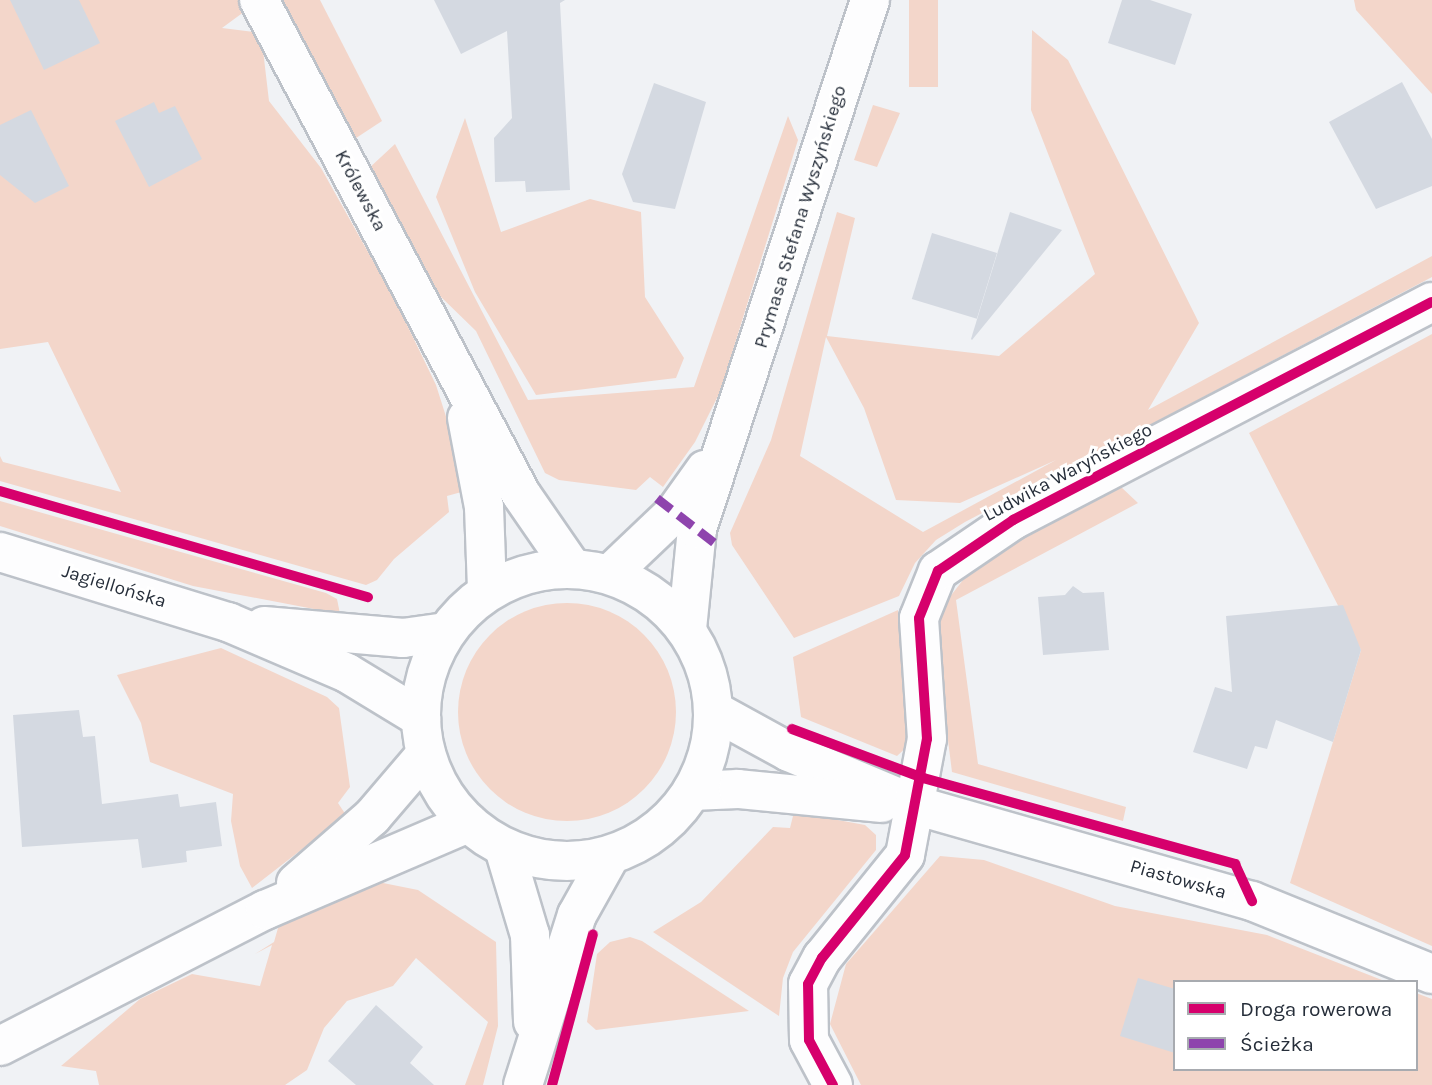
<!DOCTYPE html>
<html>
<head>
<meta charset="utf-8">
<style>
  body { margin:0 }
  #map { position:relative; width:1432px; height:1085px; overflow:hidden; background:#f0f2f5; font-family:Karla,sans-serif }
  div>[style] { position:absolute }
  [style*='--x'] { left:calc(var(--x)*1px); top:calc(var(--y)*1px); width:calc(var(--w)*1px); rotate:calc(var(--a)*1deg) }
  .green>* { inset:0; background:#f3d6ca; transform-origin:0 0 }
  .round { border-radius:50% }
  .building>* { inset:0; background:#d4d9e1; transform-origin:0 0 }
  .roads { filter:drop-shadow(2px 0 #bdc2c9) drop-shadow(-2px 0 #bdc2c9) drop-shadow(0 2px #bdc2c9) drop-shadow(0 -2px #bdc2c9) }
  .street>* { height:38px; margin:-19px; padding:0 19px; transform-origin:19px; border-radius:19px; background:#fdfdfe }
  .secondary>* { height:38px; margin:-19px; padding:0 19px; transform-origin:19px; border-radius:19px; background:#fdfdfe }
  .secondary>.ring { margin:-19px; padding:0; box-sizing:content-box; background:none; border:38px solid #fdfdfe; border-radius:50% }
  .quiet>* { height:9px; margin-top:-4.5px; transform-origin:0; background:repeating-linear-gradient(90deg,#8e44ad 0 18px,transparent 0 27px) }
  .cycleway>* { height:10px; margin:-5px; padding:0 5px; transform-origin:5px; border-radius:5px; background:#d6006c }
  span { translate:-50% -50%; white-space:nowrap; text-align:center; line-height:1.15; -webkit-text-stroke:6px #fff; paint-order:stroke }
  .street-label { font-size:19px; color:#262e3a }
  .legend { position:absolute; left:1173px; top:980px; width:245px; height:91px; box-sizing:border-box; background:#fff; border:2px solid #a8abb0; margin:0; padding:9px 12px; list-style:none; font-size:21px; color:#262e3a }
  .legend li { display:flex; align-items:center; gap:14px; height:35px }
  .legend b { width:35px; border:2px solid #a8abb0 }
</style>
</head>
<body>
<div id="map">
  <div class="green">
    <div style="clip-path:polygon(0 0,249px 0,252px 6px,222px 28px,261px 33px,269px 101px,321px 168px,396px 302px,436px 385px,462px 467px,465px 491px,447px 496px,449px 512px,394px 559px,377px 580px,366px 585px,0 481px,0 456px,3px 462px,121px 492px,48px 342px,0 349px)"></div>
    <div style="clip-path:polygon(278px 0,320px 0,382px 121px,350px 142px)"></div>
    <div style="left:909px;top:0;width:29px;height:87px"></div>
    <div style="clip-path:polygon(1354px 0,1432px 0,1432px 94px,1356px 10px)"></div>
    <div style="clip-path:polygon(evenodd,1032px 30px,1068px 60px,1199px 323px,1148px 410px,1432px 256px,1432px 277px,965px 522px,936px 540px,915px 563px,899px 596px,794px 638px,732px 545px,730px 533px,771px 440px,837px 212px,855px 218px,827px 336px,999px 356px,1095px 274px,1031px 110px,1032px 30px,826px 337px,864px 408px,896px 500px,960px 503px,1056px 460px,923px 532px,800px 456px,826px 337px)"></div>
    <div style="clip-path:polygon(873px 105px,900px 113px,877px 167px,854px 160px)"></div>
    <div style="clip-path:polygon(788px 116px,798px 140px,720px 392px,695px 442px,663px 487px,650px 477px,636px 490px,559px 480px,545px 473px,476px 331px,439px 295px,367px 170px,395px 144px,528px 400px,694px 387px)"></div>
    <div style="clip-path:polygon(465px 118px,501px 232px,590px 199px,641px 212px,645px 297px,684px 358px,676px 378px,536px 395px,475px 292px,436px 197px)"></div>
    <div style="clip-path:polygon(1432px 334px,1432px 946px,1290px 883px,1361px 650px,1249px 433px)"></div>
    <div style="clip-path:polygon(1120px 486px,1138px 503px,956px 600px,978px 764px,1126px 807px,1123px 821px,952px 772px,936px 645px,942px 607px,977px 562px)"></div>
    <div style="clip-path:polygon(0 501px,326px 593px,337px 599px,340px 614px,193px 586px,0 526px)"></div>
    <div class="round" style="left:458px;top:603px;width:218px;height:218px"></div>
    <div style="clip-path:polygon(898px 610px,909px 745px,897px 756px,801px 717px,793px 657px)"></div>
    <div style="clip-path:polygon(221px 648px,327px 697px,339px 708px,350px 787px,338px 803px,346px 815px,252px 888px,240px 866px,231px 821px,233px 794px,150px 762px,141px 723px,117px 675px)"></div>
    <div style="clip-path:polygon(794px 812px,865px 825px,876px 835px,876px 850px,793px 952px,783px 978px,779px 1016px,653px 932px,701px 902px,773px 827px,790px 828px)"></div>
    <div style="clip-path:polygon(940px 856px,984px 860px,1115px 906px,1267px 935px,1387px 982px,1175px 982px,1175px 1069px,1416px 1069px,1416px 993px,1432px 999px,1432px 1085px,861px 1085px,830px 1024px,846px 964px)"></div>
    <div style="clip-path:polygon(353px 877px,418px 890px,496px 942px,498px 1026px,483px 1085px,465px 1085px,488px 1022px,416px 958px,393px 986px,347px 1001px,324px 1028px,307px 1070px,285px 1085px,99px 1085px,96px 1071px,61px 1066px,140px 999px,192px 974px,260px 986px,272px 945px,255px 954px,274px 942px,278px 928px)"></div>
    <div style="clip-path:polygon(630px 937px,642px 941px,749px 1011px,596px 1030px,587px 1022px,597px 954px,610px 942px)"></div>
  </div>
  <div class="building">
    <div style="clip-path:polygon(10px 0,79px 0,100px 43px,44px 70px)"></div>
    <div style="clip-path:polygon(434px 0,565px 0,560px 3px,570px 190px,526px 192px,525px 181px,495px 182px,494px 138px,512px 118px,507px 31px,461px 54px)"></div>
    <div style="clip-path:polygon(1122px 0,1150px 0,1192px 14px,1175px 65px,1108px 43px)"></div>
    <div style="clip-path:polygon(1402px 82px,1432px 139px,1432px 186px,1376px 209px,1329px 122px)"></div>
    <div style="clip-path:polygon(654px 83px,706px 102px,675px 209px,633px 202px,622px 174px)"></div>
    <div style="clip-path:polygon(154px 102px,159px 113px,175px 106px,202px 159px,149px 187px,115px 121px)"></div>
    <div style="clip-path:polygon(31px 110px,69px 186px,35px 203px,0 175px,0 125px)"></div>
    <div style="clip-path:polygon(1010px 212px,1062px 230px,972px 340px,971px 339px)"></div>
    <div style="left:932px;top:233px;width:68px;height:69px;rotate:17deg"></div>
    <div style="clip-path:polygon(1073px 586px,1083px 593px,1104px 592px,1109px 650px,1043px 655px,1038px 597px,1065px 595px)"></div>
    <div style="clip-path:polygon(1343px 605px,1361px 650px,1333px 742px,1276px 720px,1267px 749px,1255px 746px,1247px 769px,1193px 752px,1215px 687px,1232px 692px,1226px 616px)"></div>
    <div style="clip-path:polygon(79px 710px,83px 737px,95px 736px,102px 804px,178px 794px,180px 807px,216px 802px,222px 846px,186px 851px,187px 862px,142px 868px,138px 839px,22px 847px,13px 715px)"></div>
    <div style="clip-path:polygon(1138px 978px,1175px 989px,1175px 1053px,1120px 1036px)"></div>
    <div style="clip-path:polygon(376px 1005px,423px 1047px,410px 1063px,434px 1085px,356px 1085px,328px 1061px)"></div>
  </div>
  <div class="roads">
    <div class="street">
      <div style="--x:259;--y:0;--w:559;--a:62.06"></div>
      <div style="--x:521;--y:494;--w:90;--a:55.4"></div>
      <div style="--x:467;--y:418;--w:91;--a:79.2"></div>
      <div style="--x:484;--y:507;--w:83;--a:87.9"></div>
      <div style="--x:610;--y:574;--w:90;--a:-43.6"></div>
      <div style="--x:675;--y:512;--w:52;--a:-54.5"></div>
      <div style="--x:687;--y:629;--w:100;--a:-84.3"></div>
      <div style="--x:697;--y:529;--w:557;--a:-71.89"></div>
      <div style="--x:716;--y:712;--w:83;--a:28.7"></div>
      <div style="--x:789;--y:752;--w:140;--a:22.7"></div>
      <div style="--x:918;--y:806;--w:347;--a:15.9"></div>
      <div style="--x:1252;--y:901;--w:194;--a:22.1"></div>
      <div style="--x:692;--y:791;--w:46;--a:-2.5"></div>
      <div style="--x:738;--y:789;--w:144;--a:5.6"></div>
      <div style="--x:296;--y:883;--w:101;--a:-41"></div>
      <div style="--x:372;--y:817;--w:83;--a:-49.4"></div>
      <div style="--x:0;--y:1046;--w:298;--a:-27.2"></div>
      <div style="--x:265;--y:910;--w:221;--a:-23.2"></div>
      <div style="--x:833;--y:1085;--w:51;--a:-118.1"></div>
      <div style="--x:809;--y:1040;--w:56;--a:-91"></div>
      <div style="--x:808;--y:984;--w:30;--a:-62"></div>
      <div style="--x:822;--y:958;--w:132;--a:-51.1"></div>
      <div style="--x:905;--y:855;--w:118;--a:-79.3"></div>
      <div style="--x:927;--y:739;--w:121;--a:-93.8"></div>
      <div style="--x:919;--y:618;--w:51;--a:-68"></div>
      <div style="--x:938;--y:571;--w:91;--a:-34.2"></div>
      <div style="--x:1013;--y:520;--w:472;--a:-27.5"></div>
    </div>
    <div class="secondary">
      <div style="--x:0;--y:552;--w:239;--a:17.1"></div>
      <div style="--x:228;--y:622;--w:129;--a:23.2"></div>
      <div style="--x:347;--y:673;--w:87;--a:31.3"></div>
      <div class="ring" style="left:421px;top:569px;width:254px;height:254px"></div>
      <div style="--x:264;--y:626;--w:140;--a:4.9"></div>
      <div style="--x:403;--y:638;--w:43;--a:-7.9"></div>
      <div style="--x:504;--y:848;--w:91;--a:73.4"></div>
      <div style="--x:530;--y:935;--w:87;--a:88"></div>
      <div style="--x:523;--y:1085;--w:178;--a:-72.4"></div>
      <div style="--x:577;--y:915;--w:68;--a:-60.8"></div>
    </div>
  </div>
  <div class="quiet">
    <div style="--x:657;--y:498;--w:73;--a:37.8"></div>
  </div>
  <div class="cycleway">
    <div style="--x:0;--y:491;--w:383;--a:16.1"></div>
    <div style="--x:792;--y:729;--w:140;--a:20.5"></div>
    <div style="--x:923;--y:778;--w:324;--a:15.4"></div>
    <div style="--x:1235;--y:864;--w:41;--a:65.3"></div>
    <div style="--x:552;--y:1085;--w:156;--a:-74.8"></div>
    <div style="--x:833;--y:1085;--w:51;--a:-118.1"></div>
    <div style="--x:809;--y:1040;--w:56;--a:-91"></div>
    <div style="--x:808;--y:984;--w:30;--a:-62"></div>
    <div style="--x:822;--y:958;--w:132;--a:-51.1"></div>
    <div style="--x:905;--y:855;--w:118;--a:-79.3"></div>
    <div style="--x:927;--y:739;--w:121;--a:-93.8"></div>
    <div style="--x:919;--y:618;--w:51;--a:-68"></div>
    <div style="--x:938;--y:571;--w:91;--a:-34.2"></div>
    <div style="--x:1013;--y:520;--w:472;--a:-27.5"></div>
  </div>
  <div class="street-label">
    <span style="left:360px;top:191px;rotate:62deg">Królewska</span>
    <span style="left:801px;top:217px;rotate:-73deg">Prymasa Stefana Wyszyńskiego</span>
    <span style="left:1068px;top:473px;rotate:-28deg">Ludwika Waryńskiego</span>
    <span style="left:114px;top:587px;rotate:17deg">Jagiellońska</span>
    <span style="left:1178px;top:880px;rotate:16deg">Piastowska</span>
  </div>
  <ul class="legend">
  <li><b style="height:9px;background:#d6006c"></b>Droga rowerowa</li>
  <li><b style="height:9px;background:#8e44ad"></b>Ścieżka</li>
  </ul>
</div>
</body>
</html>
